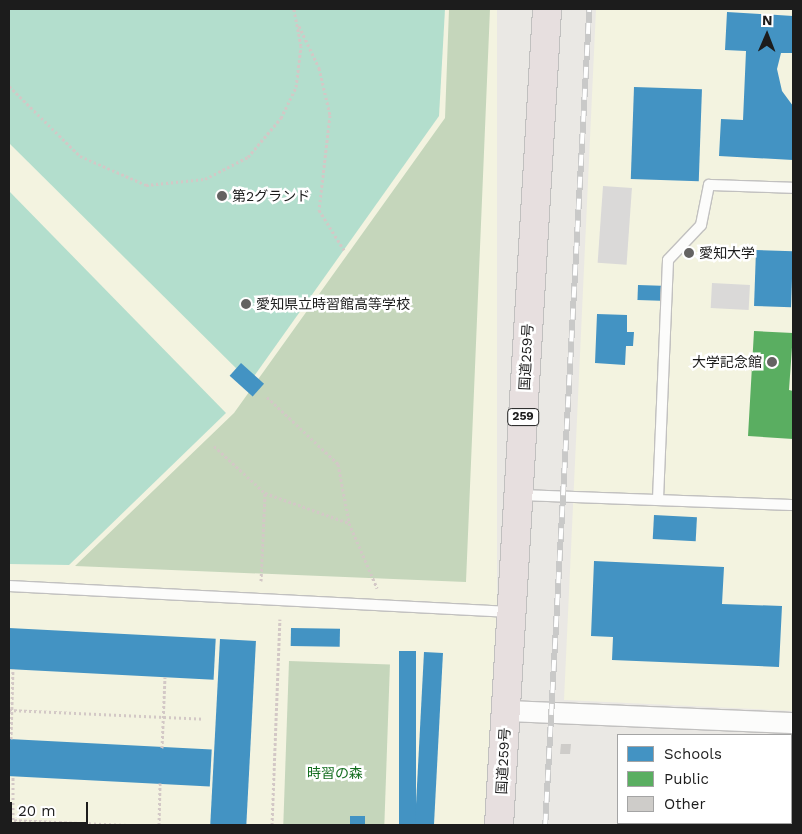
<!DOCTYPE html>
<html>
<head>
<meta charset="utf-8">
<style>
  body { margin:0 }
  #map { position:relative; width:802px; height:834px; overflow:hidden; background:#eae8e4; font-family:"Work Sans","Noto Sans JP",sans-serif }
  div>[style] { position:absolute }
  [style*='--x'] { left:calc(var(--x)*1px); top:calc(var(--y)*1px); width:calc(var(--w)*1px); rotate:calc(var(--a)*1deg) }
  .education>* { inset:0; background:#f3f3e0; transform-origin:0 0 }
  .forest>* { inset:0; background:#c5d6bb; transform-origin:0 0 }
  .pitch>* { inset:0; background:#b3decd }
  .parking>* { inset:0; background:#dad9d8; transform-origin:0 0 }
  .schools>* { inset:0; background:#4393c3; transform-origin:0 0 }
  .public>* { inset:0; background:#5aae61 }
  .building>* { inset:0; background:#ceccc9 }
  .path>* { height:3px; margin-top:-1.5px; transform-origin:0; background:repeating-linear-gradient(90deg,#d3c8c6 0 2.5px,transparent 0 5px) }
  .roads { filter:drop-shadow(1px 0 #c1c0bf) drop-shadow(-1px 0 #c1c0bf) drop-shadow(0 1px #c1c0bf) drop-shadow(0 -1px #c1c0bf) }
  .lane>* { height:10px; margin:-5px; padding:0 5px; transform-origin:5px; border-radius:5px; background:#fcfcfb }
  .street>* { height:20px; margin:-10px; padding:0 10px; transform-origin:10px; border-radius:10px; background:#fcfcfb }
  .highway>* { height:28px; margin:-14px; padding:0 14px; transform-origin:14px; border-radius:14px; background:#e7dfdf }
  .rail>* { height:5.5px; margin-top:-2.75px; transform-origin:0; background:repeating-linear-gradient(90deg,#fff 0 11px,#c9c9c8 0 22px); box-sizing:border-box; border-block:1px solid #c9c9c8 }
  .dots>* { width:14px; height:14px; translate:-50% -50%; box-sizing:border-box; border:2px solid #fff; border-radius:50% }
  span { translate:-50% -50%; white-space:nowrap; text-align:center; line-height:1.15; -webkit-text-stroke:5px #fff; paint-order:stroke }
  .shield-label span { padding:1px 4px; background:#fff; border:1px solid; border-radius:4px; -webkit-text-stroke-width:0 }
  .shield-label { font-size:12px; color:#1c1c1c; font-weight:700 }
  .poi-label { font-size:14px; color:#1c1c1c }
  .left { translate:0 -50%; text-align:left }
  .right { translate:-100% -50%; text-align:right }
  .street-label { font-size:14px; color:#1c1c1c }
  .park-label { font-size:14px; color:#156e20 }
  .frame { position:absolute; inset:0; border:10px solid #1c1c1c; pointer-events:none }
  .legend { position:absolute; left:617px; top:734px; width:175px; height:90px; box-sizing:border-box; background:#fff; border:1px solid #a4a4a4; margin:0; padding:6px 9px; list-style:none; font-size:15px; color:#1c1c1c }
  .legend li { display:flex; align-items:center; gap:10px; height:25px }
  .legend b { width:25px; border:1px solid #a4a4a4 }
  .north { position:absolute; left:742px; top:10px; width:50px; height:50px; -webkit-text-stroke:4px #fff; paint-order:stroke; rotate:1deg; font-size:14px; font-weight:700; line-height:20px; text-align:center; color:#1c1c1c }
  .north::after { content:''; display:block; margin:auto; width:18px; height:22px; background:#1c1c1c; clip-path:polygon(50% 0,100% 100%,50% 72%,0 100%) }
  .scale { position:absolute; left:10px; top:802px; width:78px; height:22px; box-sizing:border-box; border:2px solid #1c1c1c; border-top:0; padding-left:6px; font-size:15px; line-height:18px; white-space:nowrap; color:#1c1c1c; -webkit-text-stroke:4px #fff; paint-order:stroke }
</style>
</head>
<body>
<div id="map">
  <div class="education">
    <div style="left:9px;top:9px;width:488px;height:816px"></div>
    <div style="clip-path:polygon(596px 9px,793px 9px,793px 711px,564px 700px)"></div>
  </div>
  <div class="forest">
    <div style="clip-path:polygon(449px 9px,490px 9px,466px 582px,75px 566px,234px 413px,445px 118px)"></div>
    <div style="left:289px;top:661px;width:101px;height:164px;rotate:2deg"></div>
  </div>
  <div class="pitch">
    <div style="clip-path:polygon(9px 9px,445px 9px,439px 116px,250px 382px,9px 143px)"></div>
    <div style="clip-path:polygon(9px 191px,226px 413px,69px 565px,9px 564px)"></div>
  </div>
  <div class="parking">
    <div style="left:603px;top:186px;width:29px;height:77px;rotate:4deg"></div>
    <div style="left:712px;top:283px;width:38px;height:25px;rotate:3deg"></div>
  </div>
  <div class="schools">
    <div style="clip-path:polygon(727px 12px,793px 16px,793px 53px,781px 53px,777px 69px,782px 91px,793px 106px,793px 160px,719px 156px,721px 119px,743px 120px,746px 51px,725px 50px)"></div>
    <div style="left:634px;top:87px;width:68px;height:92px;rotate:2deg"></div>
    <div style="left:756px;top:250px;width:37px;height:56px;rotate:2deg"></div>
    <div style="left:638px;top:285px;width:23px;height:15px;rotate:2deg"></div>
    <div style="clip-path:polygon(597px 314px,627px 315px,627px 332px,634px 332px,633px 346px,626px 346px,625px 365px,595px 363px)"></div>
    <div style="left:241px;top:363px;width:31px;height:17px;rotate:42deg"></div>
    <div style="left:654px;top:515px;width:43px;height:24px;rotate:3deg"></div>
    <div style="clip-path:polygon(594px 561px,724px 567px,722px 604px,782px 606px,779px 667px,612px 660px,613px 637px,591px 636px)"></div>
    <div style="left:9px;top:628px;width:207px;height:41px;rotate:3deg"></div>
    <div style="left:291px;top:628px;width:49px;height:18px;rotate:1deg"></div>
    <div style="left:220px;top:639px;width:36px;height:186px;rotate:3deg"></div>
    <div style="left:399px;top:651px;width:17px;height:174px"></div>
    <div style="left:424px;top:652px;width:19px;height:173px;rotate:3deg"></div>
    <div style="left:9px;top:739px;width:203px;height:37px;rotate:3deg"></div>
    <div style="left:791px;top:746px;width:2px;height:47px;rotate:27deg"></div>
    <div style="left:350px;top:816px;width:15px;height:9px"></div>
  </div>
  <div class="public">
    <div style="clip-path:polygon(754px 331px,793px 333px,789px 390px,793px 391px,793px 439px,748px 436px)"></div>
  </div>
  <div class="building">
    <div style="clip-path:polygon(561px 744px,571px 744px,570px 754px,560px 754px)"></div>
  </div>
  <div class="path">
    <div style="--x:299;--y:26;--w:47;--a:64.5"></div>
    <div style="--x:319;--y:68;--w:48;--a:76.8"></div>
    <div style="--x:330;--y:115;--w:96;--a:96.6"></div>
    <div style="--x:319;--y:210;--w:47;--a:58"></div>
    <div style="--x:9;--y:86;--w:100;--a:44.6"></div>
    <div style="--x:80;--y:156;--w:72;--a:23.7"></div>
    <div style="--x:146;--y:185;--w:59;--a:-5.8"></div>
    <div style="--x:205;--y:179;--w:48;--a:-27.1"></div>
    <div style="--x:248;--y:157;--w:51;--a:-49.8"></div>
    <div style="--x:281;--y:118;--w:34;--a:-64"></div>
    <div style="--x:296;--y:87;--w:41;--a:-83"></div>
    <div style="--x:301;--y:46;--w:38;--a:-101"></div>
    <div style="--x:267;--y:397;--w:98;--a:43.3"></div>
    <div style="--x:338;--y:464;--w:59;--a:79.3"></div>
    <div style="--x:214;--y:446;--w:69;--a:42.7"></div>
    <div style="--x:265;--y:493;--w:89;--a:19.7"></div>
    <div style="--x:349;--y:523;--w:71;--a:66.7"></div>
    <div style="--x:261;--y:581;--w:88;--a:-87.4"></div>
    <div style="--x:9;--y:710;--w:195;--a:2.6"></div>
    <div style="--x:11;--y:739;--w:70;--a:-88.4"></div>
    <div style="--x:162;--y:748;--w:71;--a:-87.6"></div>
    <div style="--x:9;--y:820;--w:119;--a:2.4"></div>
    <div style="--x:13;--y:825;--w:49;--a:-90"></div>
    <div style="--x:159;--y:825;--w:42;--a:-88.6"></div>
    <div style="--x:272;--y:825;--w:206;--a:-87.8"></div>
  </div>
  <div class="roads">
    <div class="lane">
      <div style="--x:519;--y:495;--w:274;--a:2.1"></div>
      <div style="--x:658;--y:499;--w:239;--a:-87.6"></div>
      <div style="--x:668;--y:260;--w:48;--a:-46.7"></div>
      <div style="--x:701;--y:225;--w:41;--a:-78.7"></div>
      <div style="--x:709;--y:185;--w:84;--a:2"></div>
      <div style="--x:9;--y:586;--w:502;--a:2.97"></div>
    </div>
    <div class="street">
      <div style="--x:506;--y:711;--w:287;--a:2.4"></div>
    </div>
    <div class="highway">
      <div style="--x:499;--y:825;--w:817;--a:-86.63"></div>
    </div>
  </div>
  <div class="rail">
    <div style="--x:545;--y:825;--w:817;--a:-86.91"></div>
  </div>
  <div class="dots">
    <div style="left:222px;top:196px;background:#646362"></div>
    <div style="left:689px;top:253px;background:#646362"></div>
    <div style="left:246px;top:304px;background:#646362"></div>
    <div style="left:772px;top:362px;background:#646362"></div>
  </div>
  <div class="shield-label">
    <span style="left:523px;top:417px">259</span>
  </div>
  <div class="poi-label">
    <span class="left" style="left:232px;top:196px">第2グランド</span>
    <span class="left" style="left:699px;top:253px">愛知大学</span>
    <span class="left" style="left:256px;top:304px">愛知県立時習館高等学校</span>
    <span class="right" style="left:762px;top:362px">大学記念館</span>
  </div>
  <div class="street-label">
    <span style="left:526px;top:357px;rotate:-87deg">国道259号</span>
    <span style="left:503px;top:761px;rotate:-87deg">国道259号</span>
  </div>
  <div class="park-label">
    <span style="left:335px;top:773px">時習の森</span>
  </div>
  <div class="frame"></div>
  <ul class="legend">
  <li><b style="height:14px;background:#4393c3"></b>Schools</li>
  <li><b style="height:14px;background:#5aae61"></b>Public</li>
  <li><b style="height:14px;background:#ceccc9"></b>Other</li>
  </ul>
  <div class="north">N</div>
  <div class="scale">20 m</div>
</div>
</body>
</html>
